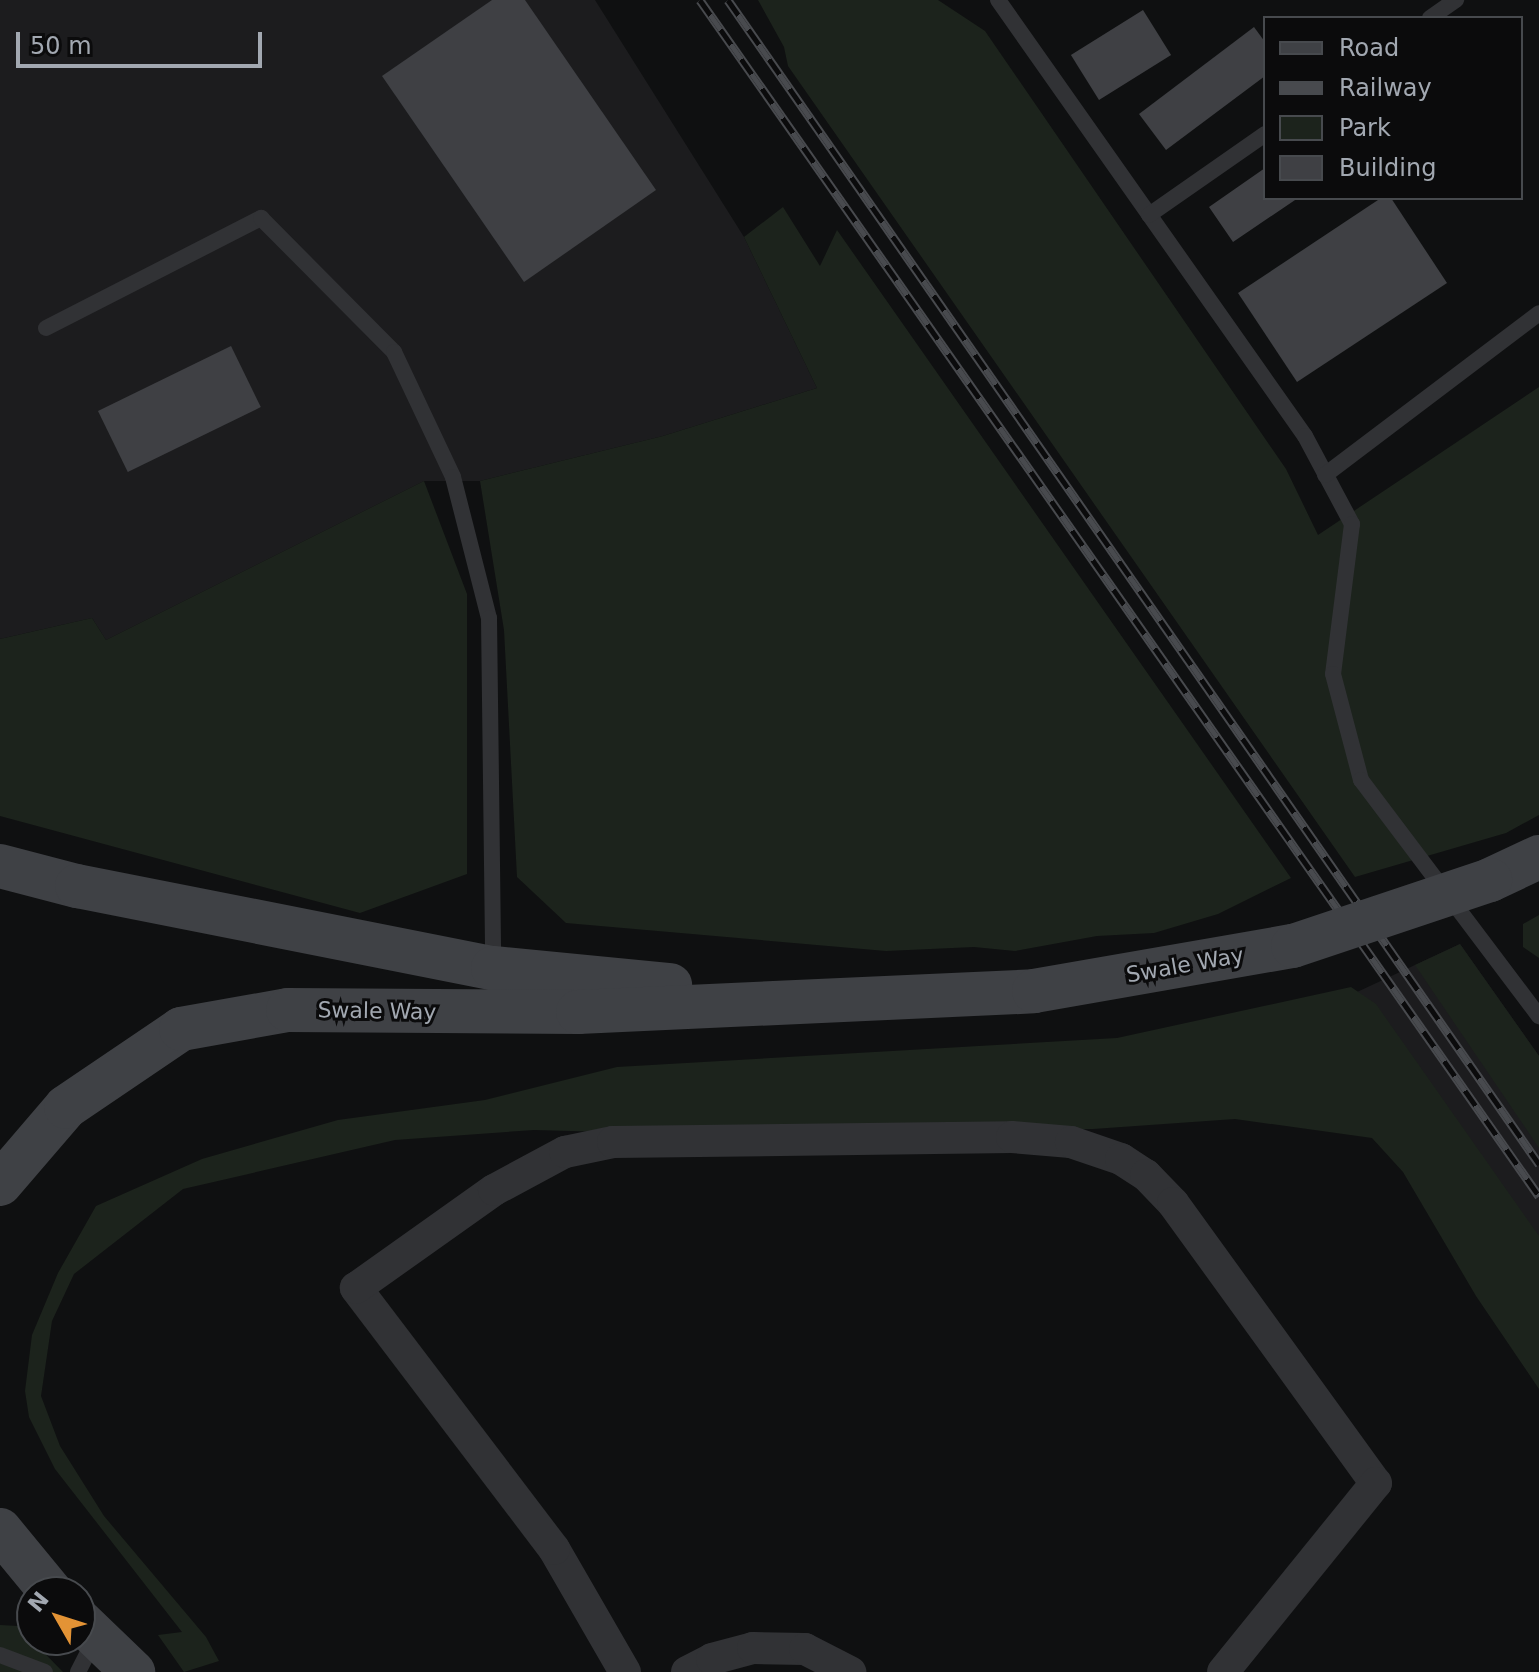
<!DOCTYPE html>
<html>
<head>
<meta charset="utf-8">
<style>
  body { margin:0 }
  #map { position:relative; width:1539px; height:1672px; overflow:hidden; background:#0f1011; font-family:"DejaVu Sans",sans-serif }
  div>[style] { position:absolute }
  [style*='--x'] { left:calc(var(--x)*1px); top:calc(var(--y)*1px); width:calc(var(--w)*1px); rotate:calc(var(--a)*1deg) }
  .built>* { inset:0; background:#1c1c1e }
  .green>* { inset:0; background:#1c231c }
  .building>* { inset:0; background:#3f4044; transform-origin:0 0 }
  .lane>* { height:16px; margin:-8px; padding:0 8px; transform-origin:8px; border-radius:8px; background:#313235 }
  .street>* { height:32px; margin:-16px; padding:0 16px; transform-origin:16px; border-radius:16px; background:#313235 }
  .secondary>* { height:44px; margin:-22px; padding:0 22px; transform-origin:22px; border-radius:22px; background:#3f4145 }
  .rail>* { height:9px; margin-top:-4.5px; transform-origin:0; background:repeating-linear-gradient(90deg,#0b0b0c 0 18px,#484a4e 0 36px); box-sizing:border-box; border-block:2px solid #484a4e }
  .secondary-bridge>* { height:44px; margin:-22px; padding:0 22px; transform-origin:22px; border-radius:22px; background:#3f4145 }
  span { translate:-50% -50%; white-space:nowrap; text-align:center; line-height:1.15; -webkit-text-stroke:6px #0b0b0c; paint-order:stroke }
  .street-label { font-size:22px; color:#a2a8b1 }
  .legend { position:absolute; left:1263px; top:16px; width:260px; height:184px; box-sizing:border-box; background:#0b0b0c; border:2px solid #474a4e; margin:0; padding:10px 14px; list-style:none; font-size:24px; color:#a2a8b1 }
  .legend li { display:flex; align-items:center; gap:16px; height:40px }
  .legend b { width:40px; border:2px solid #474a4e }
  .north { position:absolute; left:16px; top:1576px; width:80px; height:80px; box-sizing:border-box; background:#0b0b0c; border:2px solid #474a4e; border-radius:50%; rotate:309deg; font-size:22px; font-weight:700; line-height:32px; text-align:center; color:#a2a8b1 }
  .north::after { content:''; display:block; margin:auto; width:28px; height:36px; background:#e39335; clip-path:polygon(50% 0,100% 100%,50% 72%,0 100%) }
  .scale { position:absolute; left:16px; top:32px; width:246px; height:36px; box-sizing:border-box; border:4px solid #a2a8b1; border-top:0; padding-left:10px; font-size:24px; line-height:28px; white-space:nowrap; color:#a2a8b1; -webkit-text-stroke:6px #0b0b0c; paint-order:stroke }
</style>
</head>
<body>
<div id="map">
  <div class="built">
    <div style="clip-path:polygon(0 0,595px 0,744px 237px,817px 388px,663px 436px,480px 481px,424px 481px,106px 640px,92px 618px,0 639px)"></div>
    <div style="clip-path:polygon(1460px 944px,1539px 1056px,1539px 1326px,1327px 1006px)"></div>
  </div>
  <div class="green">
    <div style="clip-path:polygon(758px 0,938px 0,985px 31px,1286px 469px,1318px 535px,1539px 387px,1539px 815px,1506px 833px,1355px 877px,788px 66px,784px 47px)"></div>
    <div style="clip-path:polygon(783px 207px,820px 266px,837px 230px,1291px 878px,1218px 914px,1154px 933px,1097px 936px,1015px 951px,974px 947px,886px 951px,566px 923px,517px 877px,504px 630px,480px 481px,663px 436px,817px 388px,744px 237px)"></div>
    <div style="clip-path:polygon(424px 481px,467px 594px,467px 874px,360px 913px,0 816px,0 639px,92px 618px,106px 640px)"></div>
    <div style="clip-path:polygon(1539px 915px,1539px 958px,1523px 947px,1523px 924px)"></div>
    <div style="clip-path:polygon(1460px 944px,1539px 1056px,1539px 1148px,1415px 965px)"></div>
    <div style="clip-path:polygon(1351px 987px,1376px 1004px,1539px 1236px,1539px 1389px,1476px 1296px,1403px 1172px,1372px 1138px,1235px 1119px,1093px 1129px,682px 1134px,534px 1130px,395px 1140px,183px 1189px,74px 1274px,52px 1321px,41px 1396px,60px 1446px,104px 1516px,206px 1637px,219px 1661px,184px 1672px,158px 1635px,182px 1632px,55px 1469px,29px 1417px,25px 1391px,32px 1335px,58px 1273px,96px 1206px,202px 1159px,338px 1120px,485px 1100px,617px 1067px,1117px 1038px)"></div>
    <div style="clip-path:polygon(0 1625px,18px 1626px,63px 1672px,0 1672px)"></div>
  </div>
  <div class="building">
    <div style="clip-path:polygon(492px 0,525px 0,656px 190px,524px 282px,382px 76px)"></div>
    <div style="left:1143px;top:10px;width:53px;height:85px;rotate:58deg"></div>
    <div style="clip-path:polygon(1254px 27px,1265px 42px,1265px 76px,1166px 150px,1139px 114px)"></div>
    <div style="clip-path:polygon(1265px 168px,1265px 198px,1298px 198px,1233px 242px,1209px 207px)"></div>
    <div style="clip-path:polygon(1381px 198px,1391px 198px,1447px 283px,1297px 382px,1238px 293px)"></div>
    <div style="left:231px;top:346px;width:68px;height:148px;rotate:64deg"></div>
  </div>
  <div class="lane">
    <div style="--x:998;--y:0;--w:533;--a:54.85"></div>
    <div style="--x:1305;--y:436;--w:100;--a:61.9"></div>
    <div style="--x:1352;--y:524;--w:151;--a:97.2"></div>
    <div style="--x:1333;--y:674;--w:110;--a:75.2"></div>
    <div style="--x:1361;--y:780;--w:296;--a:53"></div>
    <div style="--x:1430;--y:18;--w:32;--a:-35"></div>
    <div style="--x:1149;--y:215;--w:141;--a:-34.9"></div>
    <div style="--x:46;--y:328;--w:242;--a:-27.1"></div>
    <div style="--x:261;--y:218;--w:189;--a:45.2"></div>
    <div style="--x:394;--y:352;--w:138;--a:64.7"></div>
    <div style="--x:453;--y:477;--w:146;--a:75.7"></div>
    <div style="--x:489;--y:618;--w:347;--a:89.3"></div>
    <div style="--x:1325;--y:475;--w:268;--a:-37.1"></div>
    <div style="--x:0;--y:1655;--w:48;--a:20.7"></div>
    <div style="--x:78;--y:1672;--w:38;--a:-63"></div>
  </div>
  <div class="street">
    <div style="--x:625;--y:1672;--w:142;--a:-120"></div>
    <div style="--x:554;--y:1549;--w:328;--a:-127.2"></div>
    <div style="--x:356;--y:1288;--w:169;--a:-35.4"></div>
    <div style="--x:494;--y:1190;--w:81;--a:-28.2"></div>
    <div style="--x:565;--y:1152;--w:49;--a:-11.8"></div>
    <div style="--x:613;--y:1142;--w:399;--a:-0.7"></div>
    <div style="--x:1012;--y:1137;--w:59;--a:4.8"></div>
    <div style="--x:1071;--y:1142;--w:53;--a:18.8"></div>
    <div style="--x:1121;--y:1159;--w:30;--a:33"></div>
    <div style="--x:1146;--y:1175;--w:39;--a:46"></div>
    <div style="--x:1173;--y:1203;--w:346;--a:54.1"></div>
    <div style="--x:1376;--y:1483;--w:243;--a:129"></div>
    <div style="--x:687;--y:1672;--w:28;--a:-27"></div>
    <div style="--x:712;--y:1659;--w:42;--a:-15"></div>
    <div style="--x:753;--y:1648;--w:52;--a:1.1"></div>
    <div style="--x:805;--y:1649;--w:51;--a:27.1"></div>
  </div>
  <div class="secondary">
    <div style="--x:0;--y:866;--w:80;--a:14.6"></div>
    <div style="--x:77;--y:886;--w:424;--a:11.2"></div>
    <div style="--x:493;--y:968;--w:178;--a:5.5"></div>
    <div style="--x:1490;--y:880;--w:54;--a:-25.1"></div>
    <div style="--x:0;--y:1184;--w:101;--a:-49.4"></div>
    <div style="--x:66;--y:1107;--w:139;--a:-34.1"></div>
    <div style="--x:181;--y:1029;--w:109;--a:-10.1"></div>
    <div style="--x:288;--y:1010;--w:290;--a:0.4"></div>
    <div style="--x:578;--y:1012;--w:456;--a:-2.6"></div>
    <div style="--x:1034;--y:991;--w:263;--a:-9.9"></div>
    <div style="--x:0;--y:1530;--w:80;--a:50.6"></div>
    <div style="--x:80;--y:1621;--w:74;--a:43.9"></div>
  </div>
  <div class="rail">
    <div style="--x:700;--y:0;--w:1461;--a:54.95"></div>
    <div style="--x:728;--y:0;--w:1419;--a:55.13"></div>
  </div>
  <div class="secondary-bridge">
    <div style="--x:1293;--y:946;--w:208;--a:-18.5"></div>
  </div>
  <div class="street-label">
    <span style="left:1185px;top:965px;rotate:-10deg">Swale Way</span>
    <span style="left:377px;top:1011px;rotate:1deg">Swale Way</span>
  </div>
  <ul class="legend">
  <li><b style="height:10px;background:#3f4145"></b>Road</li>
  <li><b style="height:10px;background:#484a4e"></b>Railway</li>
  <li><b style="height:22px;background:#1c231c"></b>Park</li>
  <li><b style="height:22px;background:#3f4044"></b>Building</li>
  </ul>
  <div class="north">N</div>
  <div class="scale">50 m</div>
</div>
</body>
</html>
